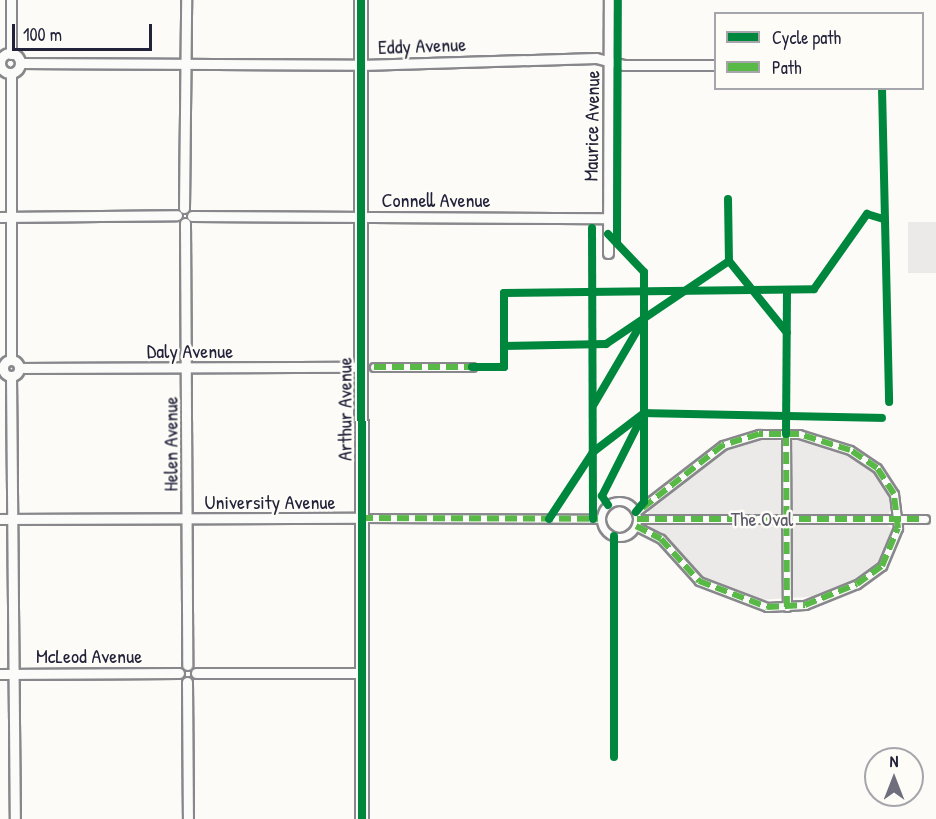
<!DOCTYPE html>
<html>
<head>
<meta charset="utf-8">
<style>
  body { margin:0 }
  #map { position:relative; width:936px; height:819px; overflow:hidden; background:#fcfbf8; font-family:"Patrick Hand",sans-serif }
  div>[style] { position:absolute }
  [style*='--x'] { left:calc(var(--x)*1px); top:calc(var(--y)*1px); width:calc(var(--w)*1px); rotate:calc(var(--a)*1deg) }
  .green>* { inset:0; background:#ebeae8; transform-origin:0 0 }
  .roads { filter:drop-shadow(2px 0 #88888c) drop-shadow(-2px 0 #88888c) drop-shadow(0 2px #88888c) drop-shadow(0 -2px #88888c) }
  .pedestrian>* { height:7px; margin:-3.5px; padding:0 3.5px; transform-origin:3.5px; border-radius:3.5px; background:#fbfbf9 }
  .pedestrian>.ring { margin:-3.5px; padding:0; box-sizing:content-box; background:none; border:7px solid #fbfbf9; border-radius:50% }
  .minor>* { height:9px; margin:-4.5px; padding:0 4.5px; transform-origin:4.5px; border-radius:4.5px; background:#fbfbf9 }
  .minor>.ring { margin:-4.5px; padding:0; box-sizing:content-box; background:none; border:9px solid #fbfbf9; border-radius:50% }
  .tertiary>* { height:12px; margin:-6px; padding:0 6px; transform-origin:6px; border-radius:6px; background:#fbfbf9 }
  .quiet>* { height:6px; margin-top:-3px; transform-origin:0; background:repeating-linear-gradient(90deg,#58b947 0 12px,transparent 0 18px) }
  .cycleway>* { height:8px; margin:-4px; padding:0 4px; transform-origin:4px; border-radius:4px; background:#00873e }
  span { translate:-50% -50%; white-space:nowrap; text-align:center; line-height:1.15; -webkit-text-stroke:5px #fdfcf7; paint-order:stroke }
  .street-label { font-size:20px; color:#22223b }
  .park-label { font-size:20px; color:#5a5a6b }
  .legend { position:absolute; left:714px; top:12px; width:210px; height:78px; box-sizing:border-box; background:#fdfcf7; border:2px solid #a5a5ac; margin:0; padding:8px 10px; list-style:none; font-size:18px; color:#22223b }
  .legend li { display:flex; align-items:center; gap:12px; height:30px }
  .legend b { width:30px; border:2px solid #a5a5ac }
  .north { position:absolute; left:864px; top:747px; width:60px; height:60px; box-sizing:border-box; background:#fdfcf7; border:2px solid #a5a5ac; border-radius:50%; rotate:0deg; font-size:16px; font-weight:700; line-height:24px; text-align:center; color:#22223b }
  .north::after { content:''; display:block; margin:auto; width:21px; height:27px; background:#6e6e7d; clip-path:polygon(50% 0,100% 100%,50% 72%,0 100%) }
  .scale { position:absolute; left:12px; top:24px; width:140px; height:27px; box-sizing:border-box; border:3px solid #22223b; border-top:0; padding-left:8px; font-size:18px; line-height:21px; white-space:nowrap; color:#22223b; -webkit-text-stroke:4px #fdfcf7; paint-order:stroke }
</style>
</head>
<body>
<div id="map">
  <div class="green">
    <div style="left:908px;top:222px;width:28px;height:51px"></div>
    <div style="clip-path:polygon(770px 437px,783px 442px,805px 438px,847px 452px,881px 478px,894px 505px,883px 522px,894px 530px,884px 557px,866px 574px,822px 596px,758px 600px,701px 578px,649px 527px,648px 510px,682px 479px,725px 448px)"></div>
  </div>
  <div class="roads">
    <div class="pedestrian">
      <div style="--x:374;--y:367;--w:98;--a:0"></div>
      <div style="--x:786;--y:434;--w:173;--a:89.7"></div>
      <div class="ring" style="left:601px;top:501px;width:29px;height:29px"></div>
      <div style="--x:636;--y:512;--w:110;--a:-37.6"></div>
      <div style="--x:723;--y:445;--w:38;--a:-17"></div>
      <div style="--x:759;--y:434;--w:40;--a:0"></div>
      <div style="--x:799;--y:434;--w:53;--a:17.4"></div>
      <div style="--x:850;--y:450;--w:32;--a:34"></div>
      <div style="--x:877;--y:468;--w:31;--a:57"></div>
      <div style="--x:894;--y:494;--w:34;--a:83"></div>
      <div style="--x:898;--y:528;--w:41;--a:112.8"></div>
      <div style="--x:882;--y:566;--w:31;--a:144"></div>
      <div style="--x:857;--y:584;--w:56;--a:158"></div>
      <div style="--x:805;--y:605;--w:38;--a:177"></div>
      <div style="--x:767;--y:607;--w:73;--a:-159.1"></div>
      <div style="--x:699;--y:581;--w:57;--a:-132.1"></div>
      <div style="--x:661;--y:539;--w:28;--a:-153"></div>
      <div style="--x:361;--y:518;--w:240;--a:0.2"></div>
      <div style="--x:637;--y:519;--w:288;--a:0"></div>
    </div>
    <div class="minor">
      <div class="ring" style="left:0;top:53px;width:11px;height:11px"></div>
      <div style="--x:11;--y:54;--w:54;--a:-90"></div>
      <div style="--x:20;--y:63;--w:341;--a:0.3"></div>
      <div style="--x:361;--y:65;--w:235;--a:-1.7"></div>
      <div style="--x:596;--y:58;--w:29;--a:14"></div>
      <div style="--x:624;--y:65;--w:92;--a:0"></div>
      <div style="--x:11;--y:73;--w:286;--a:90"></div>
      <div style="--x:184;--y:208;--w:208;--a:-89.4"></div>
      <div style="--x:192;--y:216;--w:416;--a:0.3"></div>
      <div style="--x:0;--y:217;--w:177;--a:-0.6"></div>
      <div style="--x:185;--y:223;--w:442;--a:89.7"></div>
      <div style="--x:608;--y:253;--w:253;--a:-89.8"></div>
      <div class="ring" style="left:3px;top:360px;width:7px;height:7px"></div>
      <div style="--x:20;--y:368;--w:341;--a:-0.2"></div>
      <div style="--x:11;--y:376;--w:443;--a:89.5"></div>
      <div style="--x:0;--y:519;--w:361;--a:-0.2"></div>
      <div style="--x:196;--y:673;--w:166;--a:0"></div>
      <div style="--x:0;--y:674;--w:179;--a:-0.3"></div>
      <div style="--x:187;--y:682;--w:137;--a:89.6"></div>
    </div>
    <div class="tertiary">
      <div style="--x:361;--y:0;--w:819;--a:89.93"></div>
    </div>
  </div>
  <div class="quiet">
    <div style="--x:374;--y:367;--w:98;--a:0"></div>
    <div style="--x:786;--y:434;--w:173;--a:89.7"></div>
    <div style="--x:361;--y:518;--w:237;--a:0.2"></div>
    <div style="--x:637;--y:519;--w:288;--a:0"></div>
    <div style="--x:636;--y:526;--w:28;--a:27"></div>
    <div style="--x:661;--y:539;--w:57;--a:47.9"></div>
    <div style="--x:699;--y:581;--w:73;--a:20.9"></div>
    <div style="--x:767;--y:607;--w:38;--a:-3"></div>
    <div style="--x:805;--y:605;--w:56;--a:-22"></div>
    <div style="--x:857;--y:584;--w:31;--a:-36"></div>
    <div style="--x:882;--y:566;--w:41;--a:-67.2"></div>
    <div style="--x:898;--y:528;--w:34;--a:-97"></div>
    <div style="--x:894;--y:494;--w:31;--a:-123"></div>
    <div style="--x:877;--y:468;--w:32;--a:-146"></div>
    <div style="--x:850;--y:450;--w:53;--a:-162.6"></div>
    <div style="--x:799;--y:434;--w:40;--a:180"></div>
    <div style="--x:759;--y:434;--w:38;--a:163"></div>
    <div style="--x:723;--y:445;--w:104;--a:142"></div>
  </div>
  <div class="cycleway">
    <div style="--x:361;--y:0;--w:819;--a:89.93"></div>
    <div style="--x:882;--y:88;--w:314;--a:88.7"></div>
    <div style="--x:728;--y:199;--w:62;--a:89.1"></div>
    <div style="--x:729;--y:261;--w:92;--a:51.1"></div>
    <div style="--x:592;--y:228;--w:291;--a:89.8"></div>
    <div style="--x:608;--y:234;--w:52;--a:46.5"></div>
    <div style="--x:644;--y:272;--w:230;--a:90"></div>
    <div style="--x:644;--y:502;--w:13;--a:129"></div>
    <div style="--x:617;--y:243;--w:243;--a:-89.8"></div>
    <div style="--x:504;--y:346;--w:102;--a:-1.1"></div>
    <div style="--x:606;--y:344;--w:148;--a:-34"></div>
    <div style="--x:472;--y:367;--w:32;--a:0"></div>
    <div style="--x:504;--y:367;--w:74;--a:-90"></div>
    <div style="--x:504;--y:293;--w:310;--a:-0.7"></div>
    <div style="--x:814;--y:289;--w:92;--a:-54.8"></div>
    <div style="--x:867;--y:214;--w:17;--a:17"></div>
    <div style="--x:594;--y:404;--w:93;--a:-59.6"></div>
    <div style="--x:644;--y:413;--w:238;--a:1.2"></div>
    <div style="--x:786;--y:434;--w:144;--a:-89.6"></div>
    <div style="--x:608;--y:505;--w:11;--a:-124"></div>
    <div style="--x:602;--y:496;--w:91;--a:-63.2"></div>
    <div style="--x:549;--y:519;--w:80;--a:-56.7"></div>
    <div style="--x:593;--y:452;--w:64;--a:-37.4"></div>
    <div style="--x:614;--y:757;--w:221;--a:-90"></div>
  </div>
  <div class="street-label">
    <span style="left:422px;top:45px;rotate:-2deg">Eddy Avenue</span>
    <span style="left:591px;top:126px;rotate:-89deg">Maurice Avenue</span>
    <span style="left:436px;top:199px">Connell Avenue</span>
    <span style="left:190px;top:350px">Daly Avenue</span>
    <span style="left:344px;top:409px;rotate:-90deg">Arthur Avenue</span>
    <span style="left:170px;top:444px;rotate:-90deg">Helen Avenue</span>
    <span style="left:270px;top:501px">University Avenue</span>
    <span style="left:89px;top:655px">McLeod Avenue</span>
  </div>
  <div class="park-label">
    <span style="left:762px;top:518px">The Oval</span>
  </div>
  <ul class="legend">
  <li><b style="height:8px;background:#00873e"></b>Cycle path</li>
  <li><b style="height:8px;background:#58b947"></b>Path</li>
  </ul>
  <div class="north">N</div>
  <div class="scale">100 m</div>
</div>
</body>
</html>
